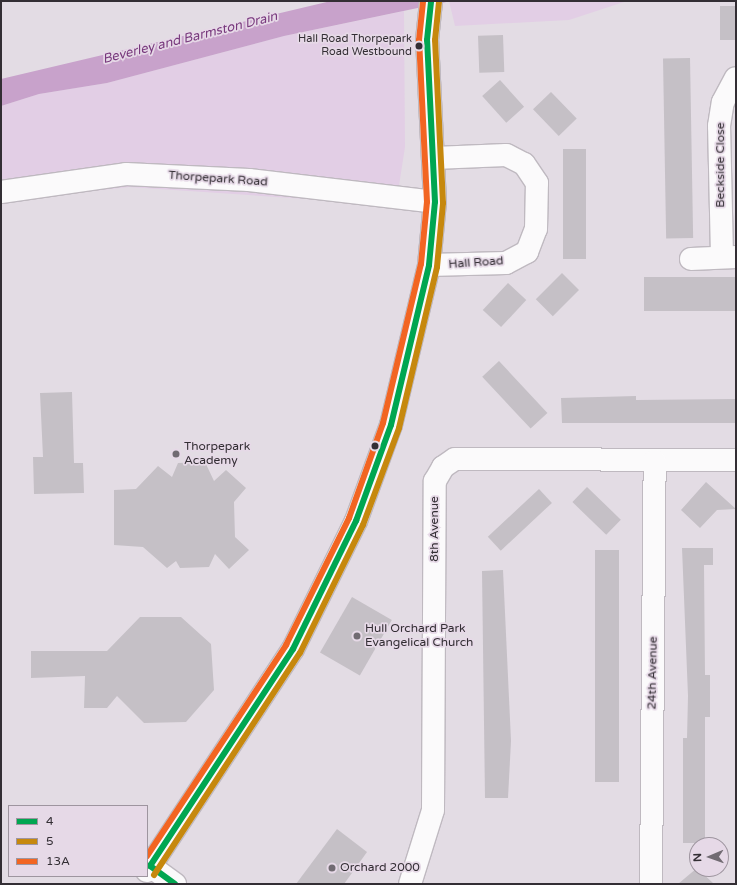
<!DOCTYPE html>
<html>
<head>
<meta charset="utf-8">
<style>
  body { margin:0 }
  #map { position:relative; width:737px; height:885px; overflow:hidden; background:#e3dce4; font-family:"Varela Round",sans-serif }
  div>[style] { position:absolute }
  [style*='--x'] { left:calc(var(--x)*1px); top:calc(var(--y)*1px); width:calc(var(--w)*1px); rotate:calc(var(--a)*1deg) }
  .green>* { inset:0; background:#e2cee5 }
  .water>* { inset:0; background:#c8a2cb }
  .building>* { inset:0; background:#c5c0c6; transform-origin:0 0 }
  .roads { filter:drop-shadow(1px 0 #bfb9c0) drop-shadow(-1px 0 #bfb9c0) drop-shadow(0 1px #bfb9c0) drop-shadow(0 -1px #bfb9c0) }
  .minor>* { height:22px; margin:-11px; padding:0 11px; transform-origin:11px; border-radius:11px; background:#fbfafb }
  .tertiary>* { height:22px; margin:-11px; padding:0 11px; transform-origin:11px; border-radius:11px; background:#fbfafb }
  .bus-1>* { height:6px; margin:-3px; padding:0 3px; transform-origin:3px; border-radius:3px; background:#00a651 }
  .bus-2>* { height:6px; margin:-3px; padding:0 3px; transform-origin:3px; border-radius:3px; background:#c6880d }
  .bus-3>* { height:6px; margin:-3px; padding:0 3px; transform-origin:3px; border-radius:3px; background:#f26522 }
  .dots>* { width:11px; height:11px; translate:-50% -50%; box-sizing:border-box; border:2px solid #e6d9e7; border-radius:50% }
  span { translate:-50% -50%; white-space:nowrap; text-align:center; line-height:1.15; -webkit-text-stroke:3.5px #e6d9e7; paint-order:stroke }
  .bus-label { font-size:11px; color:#332e34 }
  .right { translate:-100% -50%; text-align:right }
  .street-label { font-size:12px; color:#332e34 }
  .poi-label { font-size:12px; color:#332e34 }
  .left { translate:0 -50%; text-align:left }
  .water-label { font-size:13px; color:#78397d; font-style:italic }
  .frame { position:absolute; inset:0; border:2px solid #332e34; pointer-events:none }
  .legend { position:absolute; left:8px; top:805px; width:140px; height:72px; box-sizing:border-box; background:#e6d9e7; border:1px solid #9e959f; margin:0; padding:5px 7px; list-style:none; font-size:12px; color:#332e34 }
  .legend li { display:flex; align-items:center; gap:8px; height:20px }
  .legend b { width:20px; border:1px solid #9e959f }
  .north { position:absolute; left:689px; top:837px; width:40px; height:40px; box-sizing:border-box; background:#e6d9e7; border:1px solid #9e959f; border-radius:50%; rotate:268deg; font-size:11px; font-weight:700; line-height:16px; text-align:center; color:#332e34 }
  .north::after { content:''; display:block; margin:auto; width:14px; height:18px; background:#716b72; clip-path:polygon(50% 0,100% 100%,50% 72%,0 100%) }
</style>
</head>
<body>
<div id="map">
  <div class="green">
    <div style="clip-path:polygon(449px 1px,627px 1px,569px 20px,455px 26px)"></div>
    <div style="clip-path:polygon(404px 11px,405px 147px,396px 205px,129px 187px,1px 201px,1px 106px,39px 94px,107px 83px,284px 36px)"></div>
  </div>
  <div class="water">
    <div style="clip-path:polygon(331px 1px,451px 1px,284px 36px,107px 83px,39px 94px,1px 106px,1px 79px)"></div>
  </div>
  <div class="building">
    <div style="left:720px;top:6px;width:16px;height:34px"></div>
    <div style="left:503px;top:35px;width:37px;height:25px;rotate:88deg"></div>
    <div style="left:690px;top:58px;width:180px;height:27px;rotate:89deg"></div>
    <div style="left:500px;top:80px;width:36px;height:24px;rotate:48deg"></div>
    <div style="left:551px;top:92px;width:37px;height:25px;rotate:46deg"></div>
    <div style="left:563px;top:149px;width:23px;height:110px"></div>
    <div style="left:562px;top:273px;width:24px;height:37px;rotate:45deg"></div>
    <div style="left:644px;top:277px;width:92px;height:34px"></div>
    <div style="left:508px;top:283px;width:25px;height:37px;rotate:43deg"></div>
    <div style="left:499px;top:361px;width:71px;height:23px;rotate:47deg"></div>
    <div style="clip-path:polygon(72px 392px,74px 463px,83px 463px,84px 493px,34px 494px,33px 457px,43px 457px,40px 393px)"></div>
    <div style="clip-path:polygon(636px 396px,636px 400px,736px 399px,736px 423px,562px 423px,561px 398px)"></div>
    <div style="clip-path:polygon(205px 462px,214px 481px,226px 470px,246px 488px,234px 502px,235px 537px,249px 550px,229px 569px,215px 554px,209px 567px,180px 568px,176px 561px,167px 568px,143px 547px,114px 545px,114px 490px,136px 489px,158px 466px,172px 477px,178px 463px)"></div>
    <div style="clip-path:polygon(706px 482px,736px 509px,717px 510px,700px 528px,681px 510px)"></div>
    <div style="left:587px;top:487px;width:47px;height:21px;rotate:44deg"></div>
    <div style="left:539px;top:489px;width:19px;height:70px;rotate:47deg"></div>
    <div style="clip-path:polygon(682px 548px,713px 548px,713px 565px,704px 565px,705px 675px,710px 675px,710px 717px,705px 717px,705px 843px,683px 843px,683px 738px,687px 738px,688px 696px)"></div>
    <div style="left:595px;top:550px;width:24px;height:232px"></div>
    <div style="clip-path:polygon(503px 570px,511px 741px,508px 798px,485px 798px,482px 571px)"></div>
    <div style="left:352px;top:597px;width:46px;height:64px;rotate:30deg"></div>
    <div style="clip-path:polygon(140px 617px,181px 617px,211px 644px,214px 690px,186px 722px,144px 723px,117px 696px,107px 708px,84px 708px,85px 676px,31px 678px,31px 651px,107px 651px)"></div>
    <div style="clip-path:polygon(337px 829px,367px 852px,344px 884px,296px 884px)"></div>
    <div style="clip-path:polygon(697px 868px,714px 884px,678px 884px)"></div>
  </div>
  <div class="roads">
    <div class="minor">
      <div style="--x:1;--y:192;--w:126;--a:-8.2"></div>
      <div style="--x:126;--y:174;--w:123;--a:2.8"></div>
      <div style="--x:249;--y:180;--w:187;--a:6.7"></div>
      <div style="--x:722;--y:256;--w:130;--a:-91.3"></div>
      <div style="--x:719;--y:126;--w:24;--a:-81"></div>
      <div style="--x:723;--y:102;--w:27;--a:-62"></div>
      <div style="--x:691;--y:259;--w:45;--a:-2.5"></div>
      <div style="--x:429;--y:265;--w:77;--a:-1.5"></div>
      <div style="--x:506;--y:263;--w:24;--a:-28"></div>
      <div style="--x:527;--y:252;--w:25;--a:-69"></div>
      <div style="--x:536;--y:229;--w:46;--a:-88.8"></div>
      <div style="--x:537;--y:183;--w:23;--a:-124"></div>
      <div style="--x:524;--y:164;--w:20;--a:-153"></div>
      <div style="--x:506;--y:155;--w:72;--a:177.6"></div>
      <div style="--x:150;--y:866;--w:31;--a:36"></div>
      <div style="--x:410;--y:884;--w:77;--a:-72.7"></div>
      <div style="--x:433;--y:810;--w:329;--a:-89.7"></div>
      <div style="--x:435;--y:481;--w:16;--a:-60"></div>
      <div style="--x:443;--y:467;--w:14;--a:-34"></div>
      <div style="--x:455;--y:459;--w:281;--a:0.2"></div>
      <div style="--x:651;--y:884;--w:423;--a:-89.5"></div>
    </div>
    <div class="tertiary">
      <div style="--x:147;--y:871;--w:266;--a:-56.7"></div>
      <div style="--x:293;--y:649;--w:143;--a:-63.8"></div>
      <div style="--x:356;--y:521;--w:102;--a:-70"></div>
      <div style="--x:391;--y:425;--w:164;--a:-76.6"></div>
      <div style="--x:429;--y:265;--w:63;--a:-84.6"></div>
      <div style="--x:435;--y:202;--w:162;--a:-92.8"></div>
      <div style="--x:427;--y:40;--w:39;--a:-84"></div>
    </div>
  </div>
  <div class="bus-1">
    <div style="--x:175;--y:884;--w:31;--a:-144"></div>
    <div style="--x:150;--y:866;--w:260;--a:-56.6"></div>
    <div style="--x:293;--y:649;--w:143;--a:-63.8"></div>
    <div style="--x:356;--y:521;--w:102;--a:-70"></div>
    <div style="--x:391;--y:425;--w:164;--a:-76.6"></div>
    <div style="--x:429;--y:265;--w:63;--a:-84.6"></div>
    <div style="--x:435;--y:202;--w:162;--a:-92.8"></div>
    <div style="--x:427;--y:40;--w:39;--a:-84"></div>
  </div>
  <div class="bus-2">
    <div style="--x:154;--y:875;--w:266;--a:-56.7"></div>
    <div style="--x:300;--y:653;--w:143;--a:-63.8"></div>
    <div style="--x:363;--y:525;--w:103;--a:-69.6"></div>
    <div style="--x:399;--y:428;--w:165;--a:-76.7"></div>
    <div style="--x:437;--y:267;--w:64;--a:-84.6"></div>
    <div style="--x:443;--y:203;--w:163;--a:-92.8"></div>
    <div style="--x:435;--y:40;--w:38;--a:-84"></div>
  </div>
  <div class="bus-3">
    <div style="--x:147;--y:856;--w:253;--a:-56.6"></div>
    <div style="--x:286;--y:645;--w:142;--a:-63.6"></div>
    <div style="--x:349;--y:518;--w:101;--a:-70.3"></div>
    <div style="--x:383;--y:423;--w:163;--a:-76.6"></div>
    <div style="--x:421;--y:264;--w:62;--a:-84.5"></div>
    <div style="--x:427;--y:202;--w:162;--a:-92.8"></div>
    <div style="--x:419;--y:40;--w:39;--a:-84"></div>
  </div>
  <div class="dots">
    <div style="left:419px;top:46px;background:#332e34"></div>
    <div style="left:375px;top:446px;background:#332e34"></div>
    <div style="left:176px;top:454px;background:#716b72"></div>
    <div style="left:357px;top:636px;background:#716b72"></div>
    <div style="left:332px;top:868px;background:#716b72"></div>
  </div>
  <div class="bus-label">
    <span class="right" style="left:412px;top:46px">Hall Road Thorpepark<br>Road Westbound</span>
  </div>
  <div class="street-label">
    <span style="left:721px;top:165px;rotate:-90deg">Beckside Close</span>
    <span style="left:218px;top:179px;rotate:4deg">Thorpepark Road</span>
    <span style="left:476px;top:263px;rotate:-4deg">Hall Road</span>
    <span style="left:435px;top:529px;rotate:-90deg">8th Avenue</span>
    <span style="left:653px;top:673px;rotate:-89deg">24th Avenue</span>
  </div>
  <div class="poi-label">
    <span class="left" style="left:184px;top:454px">Thorpepark<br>Academy</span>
    <span class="left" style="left:365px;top:636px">Hull Orchard Park<br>Evangelical Church</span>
    <span class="left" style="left:340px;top:868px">Orchard 2000</span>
  </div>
  <div class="water-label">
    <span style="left:190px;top:38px;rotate:-14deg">Beverley and Barmston Drain</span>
  </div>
  <div class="frame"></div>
  <ul class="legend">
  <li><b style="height:5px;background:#00a651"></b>4</li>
  <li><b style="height:5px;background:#c6880d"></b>5</li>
  <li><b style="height:5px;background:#f26522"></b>13A</li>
  </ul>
  <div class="north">N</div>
</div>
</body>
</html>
